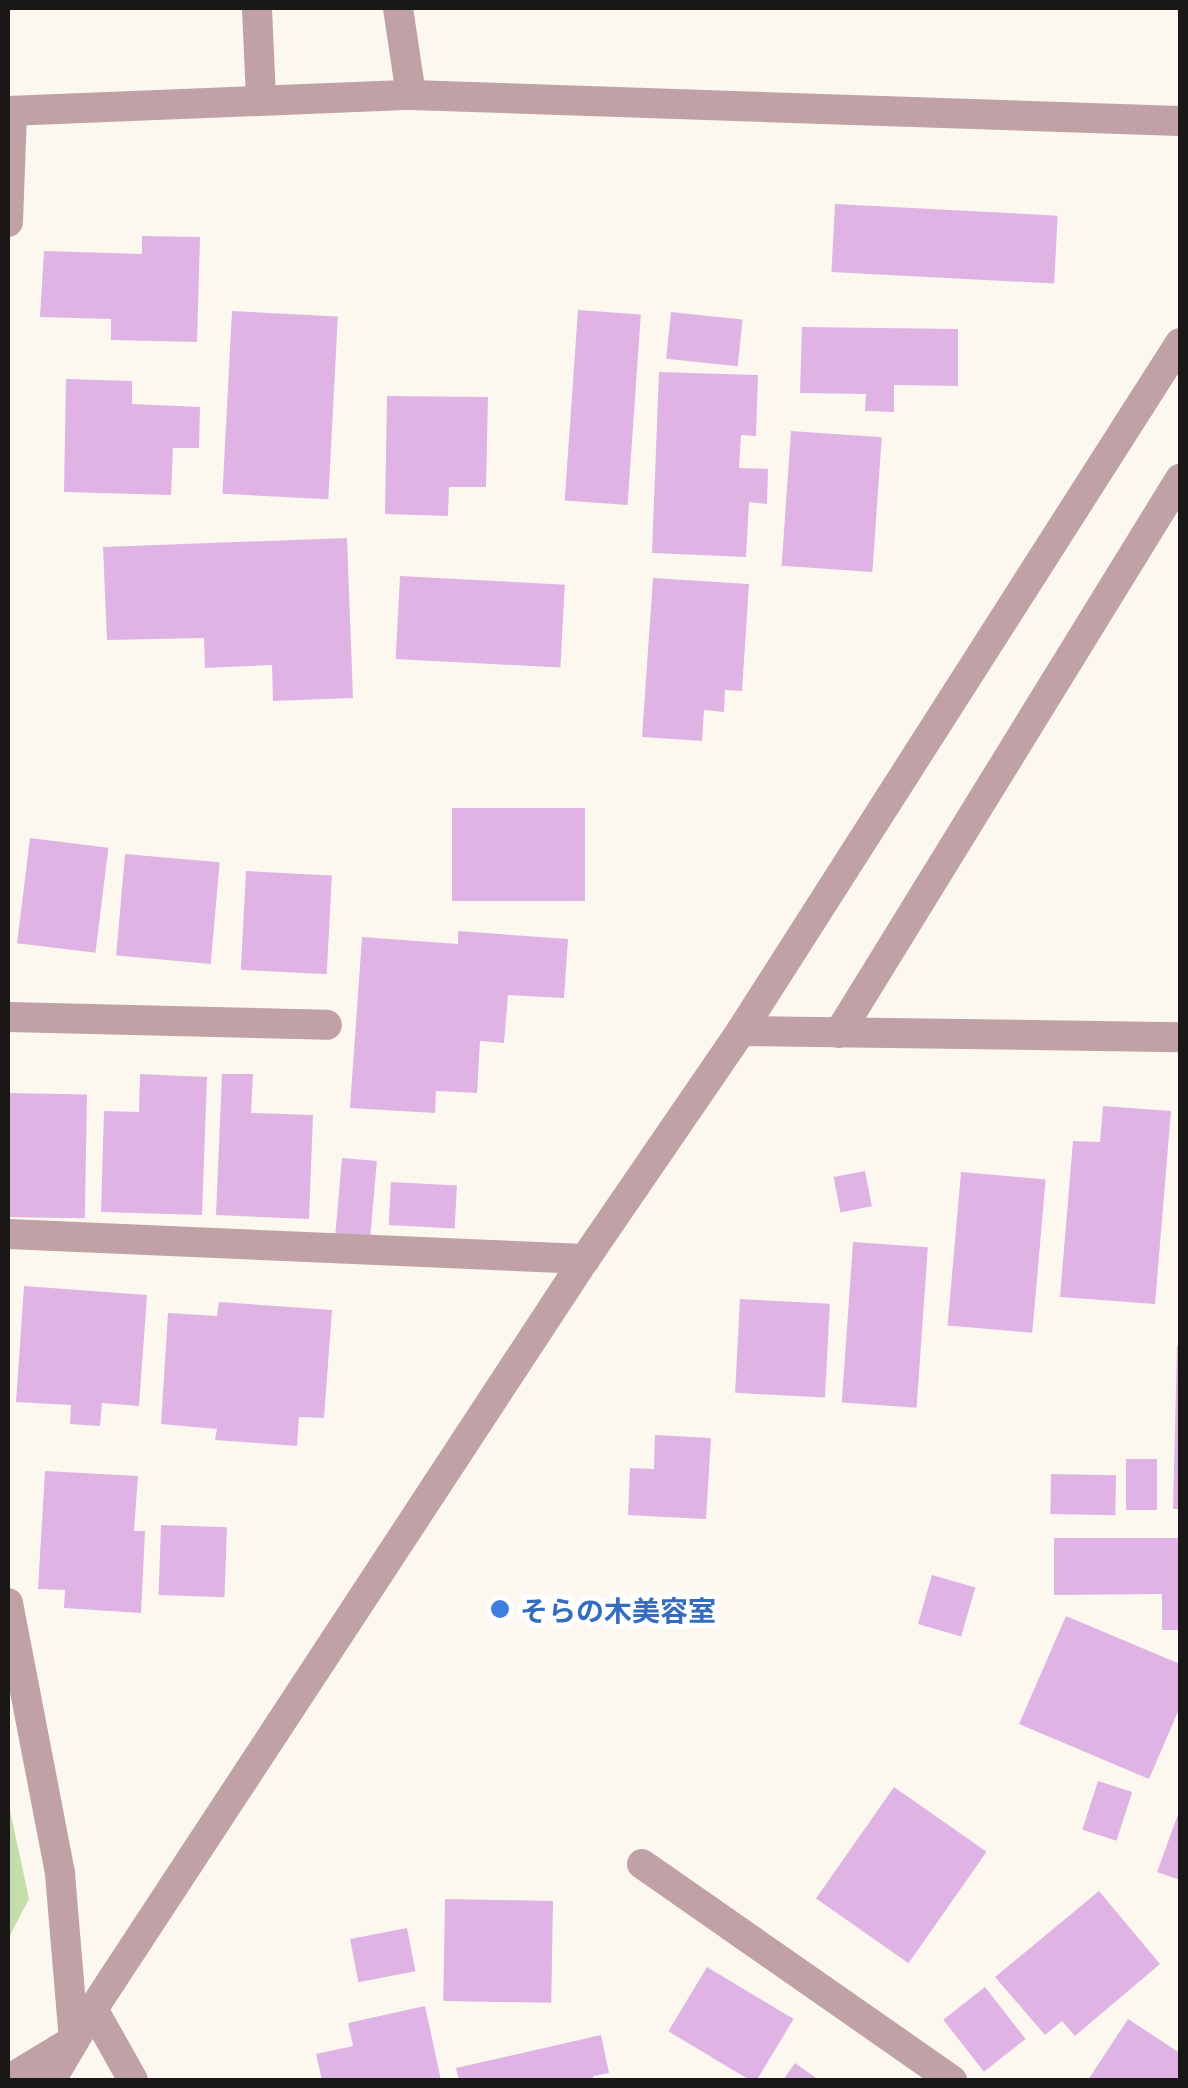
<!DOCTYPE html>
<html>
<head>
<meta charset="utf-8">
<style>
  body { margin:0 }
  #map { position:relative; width:1188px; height:2088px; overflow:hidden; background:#fcf8f0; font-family:Literata,"Noto Sans JP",serif }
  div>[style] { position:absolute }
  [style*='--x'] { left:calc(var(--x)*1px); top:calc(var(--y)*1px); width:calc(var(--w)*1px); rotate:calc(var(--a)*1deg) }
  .green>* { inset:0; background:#c3ddab }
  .building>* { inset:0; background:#dfb4e5; transform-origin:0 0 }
  .minor>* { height:30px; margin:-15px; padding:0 15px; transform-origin:15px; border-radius:15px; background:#bfa1a6 }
  .dots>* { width:28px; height:28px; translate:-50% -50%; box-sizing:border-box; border:5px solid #fff; border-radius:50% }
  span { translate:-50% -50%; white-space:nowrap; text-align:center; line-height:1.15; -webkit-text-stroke:10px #fff; paint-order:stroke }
  .shop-label { font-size:28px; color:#366cbe; font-weight:700 }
  .left { translate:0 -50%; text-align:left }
  .frame { position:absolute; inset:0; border:10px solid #1a1816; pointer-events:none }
</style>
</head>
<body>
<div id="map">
  <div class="green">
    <div style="clip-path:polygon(8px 1801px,29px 1899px,8px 1939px)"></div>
  </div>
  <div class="building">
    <div style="left:835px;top:204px;width:223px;height:68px;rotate:3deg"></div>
    <div style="clip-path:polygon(142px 236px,200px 237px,197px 342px,111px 340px,111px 319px,40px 317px,44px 251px,142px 254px)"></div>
    <div style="left:578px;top:310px;width:63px;height:191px;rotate:4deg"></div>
    <div style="left:232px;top:311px;width:106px;height:183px;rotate:3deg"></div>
    <div style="left:671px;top:312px;width:72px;height:47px;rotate:6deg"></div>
    <div style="clip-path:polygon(802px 327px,958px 329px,958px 386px,894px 385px,894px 412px,865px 411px,866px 394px,800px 393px)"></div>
    <div style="clip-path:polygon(659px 372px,758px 375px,756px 436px,741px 435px,739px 468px,768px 469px,767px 504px,749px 502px,746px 557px,652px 553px)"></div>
    <div style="clip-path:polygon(66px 379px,132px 381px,132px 404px,200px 407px,199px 448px,173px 448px,171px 495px,64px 492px)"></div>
    <div style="clip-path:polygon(387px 396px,488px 397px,486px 487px,449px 487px,448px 516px,385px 514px)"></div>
    <div style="left:791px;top:431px;width:91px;height:135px;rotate:4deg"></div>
    <div style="clip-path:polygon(347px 538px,353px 698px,273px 701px,272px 665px,205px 668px,204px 638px,107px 640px,103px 547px)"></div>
    <div style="left:400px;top:576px;width:165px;height:83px;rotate:3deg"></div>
    <div style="clip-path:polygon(653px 578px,749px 584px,742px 691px,725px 690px,724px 712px,704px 710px,702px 741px,642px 737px)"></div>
    <div style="left:452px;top:808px;width:133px;height:93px"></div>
    <div style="left:30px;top:838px;width:79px;height:106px;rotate:7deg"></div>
    <div style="left:125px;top:854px;width:95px;height:102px;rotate:5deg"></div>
    <div style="left:246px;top:871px;width:86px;height:99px;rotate:3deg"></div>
    <div style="clip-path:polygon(458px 931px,568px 939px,564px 998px,508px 995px,504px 1043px,480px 1041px,477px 1093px,436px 1091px,435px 1113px,350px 1108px,362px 937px,458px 944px)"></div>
    <div style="clip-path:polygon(140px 1074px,207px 1077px,202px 1215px,101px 1212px,104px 1111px,139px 1112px)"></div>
    <div style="clip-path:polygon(222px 1074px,253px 1074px,251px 1113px,313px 1115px,309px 1219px,216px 1215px)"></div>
    <div style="left:8px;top:1093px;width:79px;height:124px;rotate:1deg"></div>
    <div style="clip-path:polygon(1103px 1106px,1171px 1111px,1155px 1304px,1060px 1297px,1073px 1141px,1100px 1142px)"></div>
    <div style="left:342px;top:1158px;width:35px;height:76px;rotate:5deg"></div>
    <div style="left:865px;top:1171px;width:36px;height:32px;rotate:79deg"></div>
    <div style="left:961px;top:1172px;width:85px;height:154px;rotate:5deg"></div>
    <div style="left:391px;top:1182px;width:66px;height:43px;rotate:3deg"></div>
    <div style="left:853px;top:1242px;width:75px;height:161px;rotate:4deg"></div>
    <div style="clip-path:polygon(24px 1286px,147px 1295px,139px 1406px,102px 1403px,100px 1426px,70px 1424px,71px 1405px,16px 1402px)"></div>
    <div style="left:740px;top:1299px;width:90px;height:94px;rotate:3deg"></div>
    <div style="clip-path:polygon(219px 1302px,332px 1310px,324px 1418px,299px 1417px,297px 1446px,215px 1440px,217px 1429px,161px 1424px,168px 1313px,217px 1316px)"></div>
    <div style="clip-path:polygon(1177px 1345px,1180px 1345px,1180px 1509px,1173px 1509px)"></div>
    <div style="clip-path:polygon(655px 1435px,711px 1438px,706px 1519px,628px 1515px,630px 1468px,654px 1469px)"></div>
    <div style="left:1126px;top:1459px;width:31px;height:51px"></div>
    <div style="clip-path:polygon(45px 1471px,138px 1476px,134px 1531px,145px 1531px,141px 1613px,64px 1608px,65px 1590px,38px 1589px)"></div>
    <div style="left:1051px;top:1474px;width:65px;height:40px;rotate:1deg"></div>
    <div style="left:161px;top:1525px;width:66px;height:70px;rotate:2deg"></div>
    <div style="clip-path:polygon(1054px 1538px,1180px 1538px,1180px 1630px,1162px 1630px,1162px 1594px,1054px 1595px)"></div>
    <div style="left:932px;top:1575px;width:45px;height:51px;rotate:16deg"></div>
    <div style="clip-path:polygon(1066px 1616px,1180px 1664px,1180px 1707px,1149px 1779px,1019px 1724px)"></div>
    <div style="left:1098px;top:1781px;width:36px;height:51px;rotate:18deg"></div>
    <div style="left:894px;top:1787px;width:113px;height:136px;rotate:35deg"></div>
    <div style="clip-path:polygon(1180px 1809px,1180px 1880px,1157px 1872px)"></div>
    <div style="clip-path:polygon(1099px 1891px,1160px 1964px,1075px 2036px,1062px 2021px,1045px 2035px,995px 1977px)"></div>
    <div style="left:445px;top:1899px;width:108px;height:102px;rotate:1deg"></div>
    <div style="left:407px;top:1928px;width:44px;height:58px;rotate:79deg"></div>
    <div style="left:707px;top:1967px;width:101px;height:75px;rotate:31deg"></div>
    <div style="left:985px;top:1987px;width:66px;height:53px;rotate:52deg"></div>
    <div style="clip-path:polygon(425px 2006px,441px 2080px,322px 2080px,316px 2054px,353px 2046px,348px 2023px)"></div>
    <div style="clip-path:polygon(1128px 2019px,1180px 2053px,1180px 2080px,1088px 2080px)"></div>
    <div style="clip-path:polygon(601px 2035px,609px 2073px,593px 2076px,594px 2080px,459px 2080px,456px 2068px)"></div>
    <div style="clip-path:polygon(795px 2063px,819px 2080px,783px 2080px)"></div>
  </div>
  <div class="minor">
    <div style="--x:257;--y:8;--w:90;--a:87.5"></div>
    <div style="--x:398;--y:8;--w:88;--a:81.5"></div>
    <div style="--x:8;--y:111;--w:403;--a:-2.3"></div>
    <div style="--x:411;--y:95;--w:769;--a:1.94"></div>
    <div style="--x:8;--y:222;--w:111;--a:-87.9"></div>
    <div style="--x:8;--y:1017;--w:319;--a:1.4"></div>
    <div style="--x:741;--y:1031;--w:439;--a:0.8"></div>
    <div style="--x:839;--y:1033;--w:651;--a:-58.39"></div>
    <div style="--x:8;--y:1234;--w:578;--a:2.48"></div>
    <div style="--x:8;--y:1603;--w:276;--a:79.1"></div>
    <div style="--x:60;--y:1874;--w:167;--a:85.2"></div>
    <div style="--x:74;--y:2040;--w:77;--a:148.8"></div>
    <div style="--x:642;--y:1864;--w:378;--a:34.9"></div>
    <div style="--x:93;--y:2009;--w:81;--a:60.6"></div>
    <div style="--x:51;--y:2080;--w:82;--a:-59.4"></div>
    <div style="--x:93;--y:2009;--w:897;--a:-56.74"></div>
    <div style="--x:585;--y:1259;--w:276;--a:-55.6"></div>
    <div style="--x:741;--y:1031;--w:816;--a:-57.46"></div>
  </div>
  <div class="dots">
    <div style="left:500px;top:1609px;background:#3f7fe0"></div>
  </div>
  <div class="shop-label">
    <span class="left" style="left:520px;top:1609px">そらの木美容室</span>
  </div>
  <div class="frame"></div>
</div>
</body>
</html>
